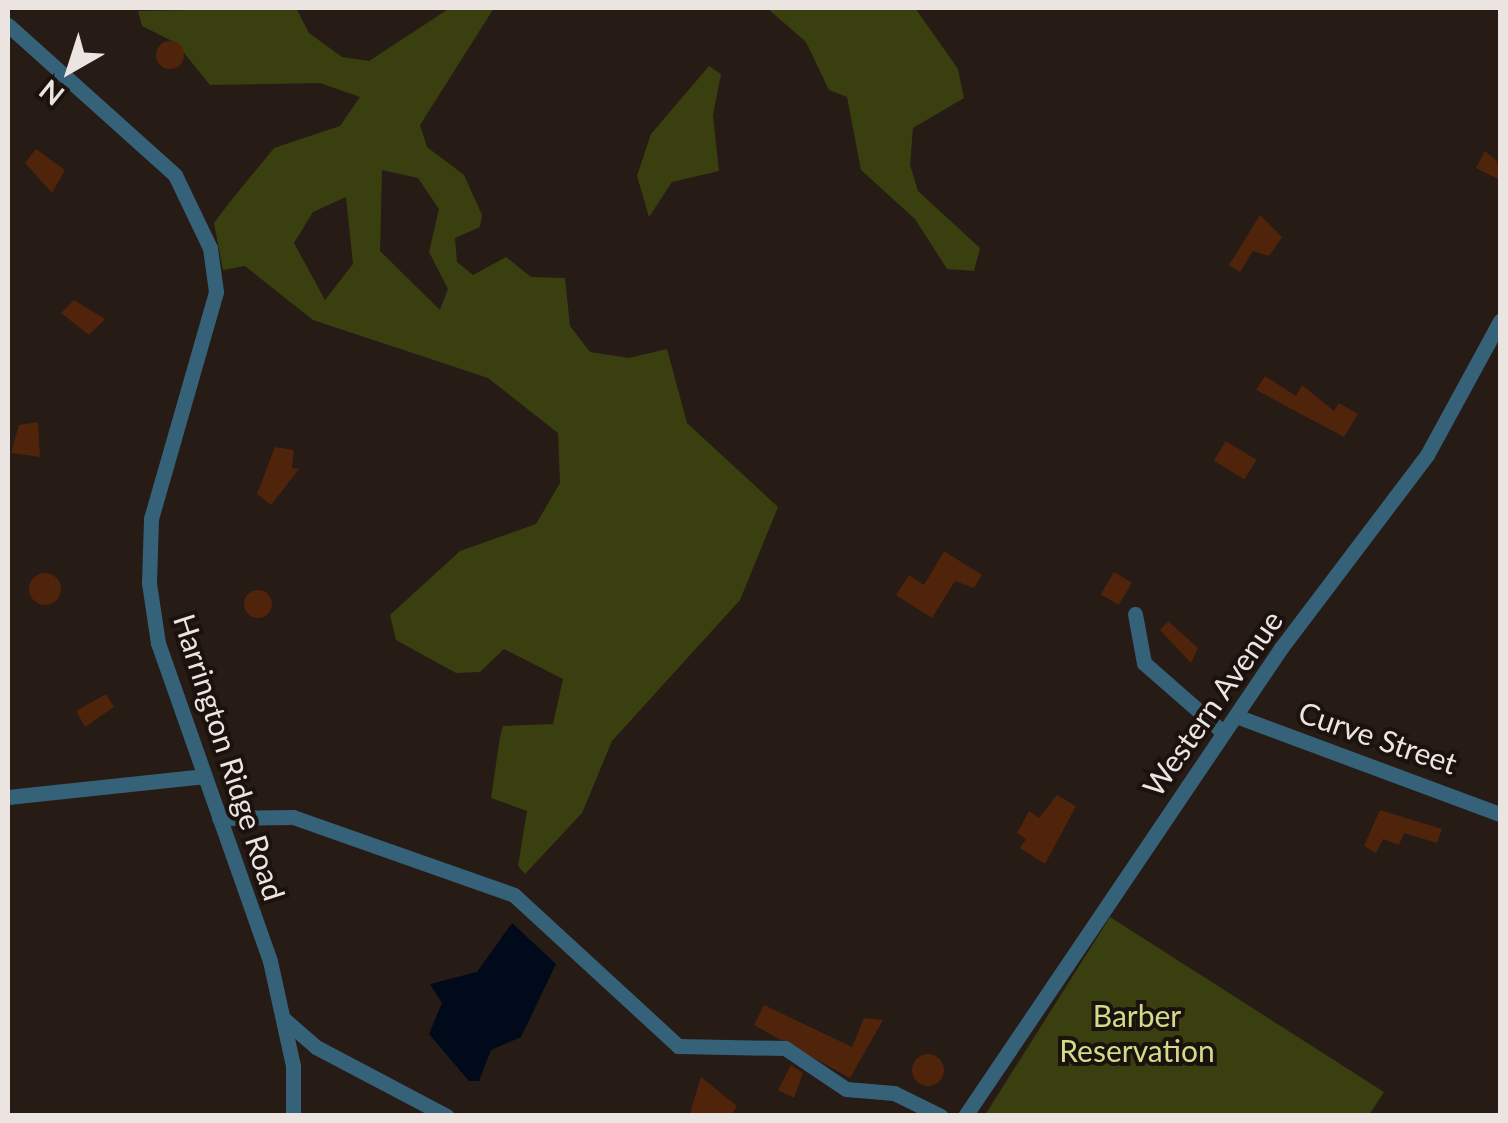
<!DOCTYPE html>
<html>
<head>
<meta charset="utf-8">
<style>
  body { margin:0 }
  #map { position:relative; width:1508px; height:1123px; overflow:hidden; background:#261b15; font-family:Lato,sans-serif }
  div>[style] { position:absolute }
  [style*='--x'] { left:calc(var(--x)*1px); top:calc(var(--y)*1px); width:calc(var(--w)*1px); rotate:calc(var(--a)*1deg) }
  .green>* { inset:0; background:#3a3f0f }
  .water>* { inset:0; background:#000a1a }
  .building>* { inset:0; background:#50230b; transform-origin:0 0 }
  .round { border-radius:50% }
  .minor>* { height:15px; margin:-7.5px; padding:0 7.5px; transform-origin:7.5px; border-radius:7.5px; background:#356278 }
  span { translate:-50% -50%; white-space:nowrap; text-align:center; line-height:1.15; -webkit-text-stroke:8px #1c120d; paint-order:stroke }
  .street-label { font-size:30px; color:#ece4e1 }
  .park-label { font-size:30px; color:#d0dc8a }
  .frame { position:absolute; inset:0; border:10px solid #ece4e1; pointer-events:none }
  .north { position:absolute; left:20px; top:20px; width:100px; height:100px; -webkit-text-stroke:8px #1c120d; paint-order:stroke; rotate:219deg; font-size:28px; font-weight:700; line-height:40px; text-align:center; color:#ece4e1 }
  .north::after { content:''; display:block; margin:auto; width:35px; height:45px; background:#ece4e1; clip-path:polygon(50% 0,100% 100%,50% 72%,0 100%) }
</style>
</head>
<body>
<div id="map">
  <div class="green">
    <div style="clip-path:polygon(evenodd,296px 8px,309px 33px,342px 57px,369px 61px,450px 8px,494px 8px,420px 125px,427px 147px,464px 175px,482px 215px,480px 227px,455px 238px,457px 262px,473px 275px,506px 257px,531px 277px,565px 278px,570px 326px,590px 352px,629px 358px,667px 349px,687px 423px,778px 507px,740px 600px,612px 741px,582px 813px,525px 874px,518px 866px,527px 811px,491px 798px,500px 737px,503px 726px,553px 724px,563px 679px,504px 649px,480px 672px,456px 673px,396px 640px,390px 615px,460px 551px,536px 524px,560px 483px,558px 433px,488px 378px,313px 320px,245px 266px,223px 270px,214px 223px,229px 203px,274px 148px,340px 126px,360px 97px,320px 83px,210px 85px,176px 43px,142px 26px,138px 11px,296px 8px,382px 170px,418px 178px,439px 209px,429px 252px,448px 289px,440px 310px,380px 251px,382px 170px,296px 8px,346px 197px,353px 264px,325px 300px,294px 243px,313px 212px,346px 197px)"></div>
    <div style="clip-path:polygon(767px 8px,915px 8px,958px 69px,964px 98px,913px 128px,910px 165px,918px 191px,980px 248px,974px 271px,947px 269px,915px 219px,861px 170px,847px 97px,829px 90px,806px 42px)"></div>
    <div style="clip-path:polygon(709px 66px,721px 74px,713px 115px,719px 171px,672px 182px,649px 217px,637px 176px,651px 134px)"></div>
    <div style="clip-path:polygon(1110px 917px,1384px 1092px,1369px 1115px,985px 1115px)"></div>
  </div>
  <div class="water">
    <div style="clip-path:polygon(512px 923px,556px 964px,521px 1037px,491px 1050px,479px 1081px,469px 1081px,429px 1034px,442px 1003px,430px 984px,477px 972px)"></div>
  </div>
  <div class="building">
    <div class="round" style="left:156px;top:41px;width:28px;height:28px"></div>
    <div style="clip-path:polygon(36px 149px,65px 170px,52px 193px,25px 163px)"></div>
    <div style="clip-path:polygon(1485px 151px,1497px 161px,1500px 180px,1476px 168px)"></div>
    <div style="clip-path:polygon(1260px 215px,1282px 237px,1269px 256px,1253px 251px,1240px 272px,1229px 265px)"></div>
    <div style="clip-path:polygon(74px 300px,105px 319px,89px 335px,61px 313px)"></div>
    <div style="clip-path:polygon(1265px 376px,1296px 396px,1302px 385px,1334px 411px,1339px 403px,1358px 414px,1344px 437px,1256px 390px)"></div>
    <div style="clip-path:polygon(38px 422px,40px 457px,11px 453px,19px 425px)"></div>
    <div style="left:1226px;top:441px;width:36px;height:23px;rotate:32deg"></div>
    <div style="clip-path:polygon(275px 447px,294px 450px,292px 468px,299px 469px,271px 505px,257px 494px)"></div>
    <div style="clip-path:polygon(944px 551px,982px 575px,974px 588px,955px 581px,932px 618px,896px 595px,909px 575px,924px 585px)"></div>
    <div style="left:1114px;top:572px;width:21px;height:26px;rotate:31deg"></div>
    <div class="round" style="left:29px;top:573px;width:32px;height:32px"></div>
    <div class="round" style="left:244px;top:590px;width:28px;height:28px"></div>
    <div style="clip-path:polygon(1168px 621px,1198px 648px,1191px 663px,1160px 630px)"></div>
    <div style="clip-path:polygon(106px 694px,114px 707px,85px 727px,76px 711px)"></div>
    <div style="clip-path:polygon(1057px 795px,1076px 806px,1045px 864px,1020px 848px,1026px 839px,1017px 833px,1029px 811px,1039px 818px)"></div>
    <div style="clip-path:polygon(1380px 810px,1442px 829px,1437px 843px,1404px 833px,1399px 845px,1383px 839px,1376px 853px,1364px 846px)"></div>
    <div style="clip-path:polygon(764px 1005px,852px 1047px,864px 1018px,883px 1020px,850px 1078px,754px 1025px)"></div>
    <div class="round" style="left:912px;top:1054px;width:32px;height:32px"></div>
    <div style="clip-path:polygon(791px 1065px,803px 1073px,794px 1098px,778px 1090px)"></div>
    <div style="clip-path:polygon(701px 1077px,737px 1106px,731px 1116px,689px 1116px)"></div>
  </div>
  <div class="minor">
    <div style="--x:8;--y:25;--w:224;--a:41.9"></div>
    <div style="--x:175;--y:175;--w:81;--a:64.4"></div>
    <div style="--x:210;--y:248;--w:44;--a:82.2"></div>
    <div style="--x:216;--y:292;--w:236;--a:106"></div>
    <div style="--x:151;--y:519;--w:64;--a:91.8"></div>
    <div style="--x:149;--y:583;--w:61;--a:81.5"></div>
    <div style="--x:158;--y:643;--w:337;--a:70.6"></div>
    <div style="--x:270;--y:961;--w:107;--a:77.6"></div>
    <div style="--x:293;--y:1066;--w:50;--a:90"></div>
    <div style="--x:1135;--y:614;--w:50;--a:79.6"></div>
    <div style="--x:1144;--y:663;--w:106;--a:41.2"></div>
    <div style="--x:1236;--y:716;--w:282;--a:20.4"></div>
    <div style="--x:8;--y:797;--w:196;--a:-6.1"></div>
    <div style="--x:219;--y:818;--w:74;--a:-0.8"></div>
    <div style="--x:293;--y:817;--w:234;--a:19.4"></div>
    <div style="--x:514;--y:895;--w:223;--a:42.6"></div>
    <div style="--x:678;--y:1046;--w:107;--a:1.1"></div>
    <div style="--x:785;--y:1048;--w:73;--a:33.9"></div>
    <div style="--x:846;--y:1089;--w:48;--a:4.8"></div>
    <div style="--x:894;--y:1093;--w:52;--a:26.1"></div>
    <div style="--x:285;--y:1020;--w:41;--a:41.1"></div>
    <div style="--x:316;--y:1047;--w:148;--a:27.8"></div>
    <div style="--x:965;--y:1116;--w:565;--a:-55.97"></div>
    <div style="--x:1281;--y:648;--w:242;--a:-52.9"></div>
    <div style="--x:1427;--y:455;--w:153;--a:-61.4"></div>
  </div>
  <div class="street-label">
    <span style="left:1212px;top:703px;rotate:-55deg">Western Avenue</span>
    <span style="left:1378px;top:737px;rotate:19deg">Curve Street</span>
    <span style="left:230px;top:757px;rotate:72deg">Harrington Ridge Road</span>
  </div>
  <div class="park-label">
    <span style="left:1137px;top:1032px">Barber<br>Reservation</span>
  </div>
  <div class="frame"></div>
  <div class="north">N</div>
</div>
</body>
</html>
